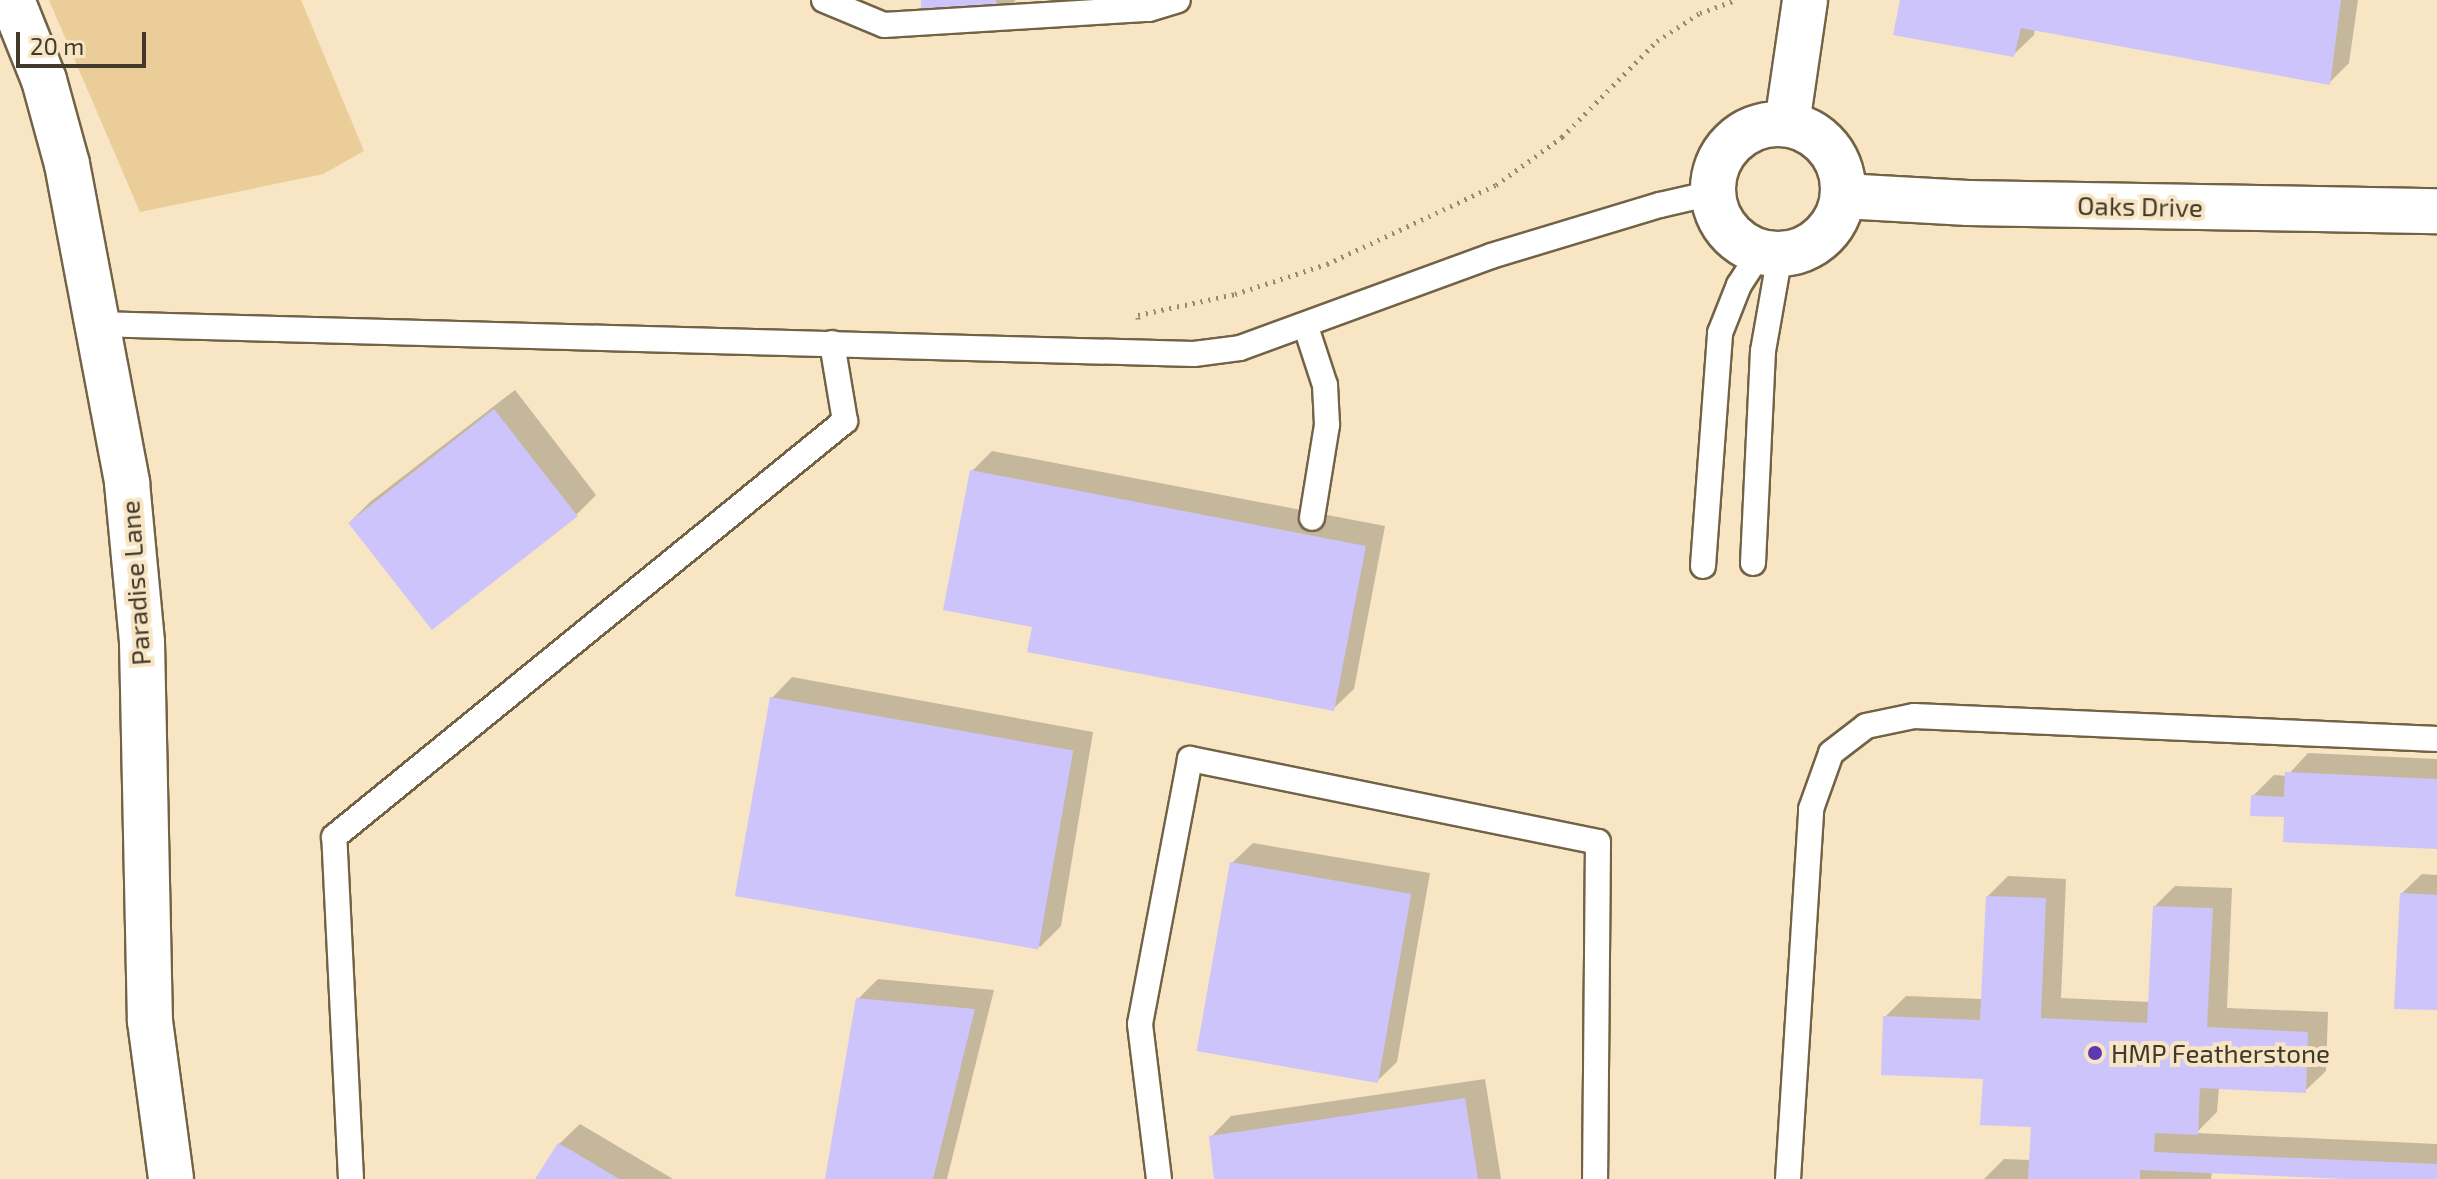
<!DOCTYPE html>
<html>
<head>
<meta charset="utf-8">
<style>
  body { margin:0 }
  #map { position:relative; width:2437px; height:1179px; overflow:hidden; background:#f7e5c4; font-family:"Exo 2",sans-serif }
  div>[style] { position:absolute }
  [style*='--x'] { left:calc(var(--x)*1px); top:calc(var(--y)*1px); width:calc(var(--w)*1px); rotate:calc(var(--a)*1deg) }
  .green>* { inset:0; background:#eacd98 }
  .shadow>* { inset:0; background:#0003 }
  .building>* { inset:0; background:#ccc4fa; transform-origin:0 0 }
  .path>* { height:5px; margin-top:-2.5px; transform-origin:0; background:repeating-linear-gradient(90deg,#958972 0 2px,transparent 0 8px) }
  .roads { filter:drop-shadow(2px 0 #736346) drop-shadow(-2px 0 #736346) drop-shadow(0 2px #736346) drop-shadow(0 -2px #736346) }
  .service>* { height:24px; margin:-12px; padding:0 12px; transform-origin:12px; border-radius:12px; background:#fff }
  .minor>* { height:44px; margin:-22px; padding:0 22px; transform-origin:22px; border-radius:22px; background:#fff }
  .minor>.ring { margin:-22px; padding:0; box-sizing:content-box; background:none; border:44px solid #fff; border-radius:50% }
  .tertiary>* { height:44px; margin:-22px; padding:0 22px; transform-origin:22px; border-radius:22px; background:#fff }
  .dots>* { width:22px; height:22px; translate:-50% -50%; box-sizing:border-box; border:4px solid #f7e5c4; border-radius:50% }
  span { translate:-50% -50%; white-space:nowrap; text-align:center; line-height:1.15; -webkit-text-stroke:8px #f7e5c4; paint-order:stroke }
  .street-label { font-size:26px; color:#413a2c }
  .poi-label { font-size:26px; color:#413a2c }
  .left { translate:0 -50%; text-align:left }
  .scale { position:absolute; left:16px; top:32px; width:130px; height:36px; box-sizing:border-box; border:4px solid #413a2c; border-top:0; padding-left:10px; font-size:24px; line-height:28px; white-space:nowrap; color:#413a2c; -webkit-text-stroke:6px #f7e5c4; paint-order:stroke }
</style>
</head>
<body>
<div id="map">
  <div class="green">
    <div style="clip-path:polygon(49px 0,301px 0,364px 151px,323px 174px,140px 212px)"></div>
  </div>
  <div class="shadow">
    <div style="clip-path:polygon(923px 0,1016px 0,995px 21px)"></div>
    <div style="clip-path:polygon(1902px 0,2358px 0,2349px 63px,2329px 83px,2035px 28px,2034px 35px,2013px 55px)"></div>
    <div style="clip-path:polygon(515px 390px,596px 495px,576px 515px,431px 627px,350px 522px,370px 502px)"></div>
    <div style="clip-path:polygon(992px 451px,1385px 526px,1354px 689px,1333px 709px,1034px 626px,972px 471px)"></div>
    <div style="clip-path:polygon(792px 677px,1093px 732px,1061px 926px,1040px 947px,772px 698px)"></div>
    <div style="clip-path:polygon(2308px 753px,2437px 759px,2437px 847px,2286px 815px,2253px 796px,2274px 775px,2287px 776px)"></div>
    <div style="clip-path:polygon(1253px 843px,1430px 873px,1397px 1062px,1376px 1082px,1232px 863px)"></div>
    <div style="clip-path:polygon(2422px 874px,2437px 875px,2437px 1008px,2401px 894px)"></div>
    <div style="clip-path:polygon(2008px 876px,2066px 879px,2061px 998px,2150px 1002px,2155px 906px,2175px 886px,2232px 888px,2227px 1008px,2328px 1012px,2326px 1071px,2305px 1091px,2219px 1087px,2217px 1112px,2196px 1133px,2437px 1144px,2437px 1179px,2212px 1171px,2211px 1179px,1984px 1179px,2004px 1159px,2031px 1160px,2033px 1125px,1985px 1077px,1885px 1017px,1906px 996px,1983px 999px,1988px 896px)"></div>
    <div style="clip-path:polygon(878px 979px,994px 990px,947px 1179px,827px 1179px,858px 999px)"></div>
    <div style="clip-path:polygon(1485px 1079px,1501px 1179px,1216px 1179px,1211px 1137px,1231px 1116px)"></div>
    <div style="clip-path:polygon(580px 1124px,673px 1179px,538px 1179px,559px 1144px)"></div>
  </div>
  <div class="building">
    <div style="clip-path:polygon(921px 0,996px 0,996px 23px,922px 28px)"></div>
    <div style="clip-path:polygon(1900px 0,2341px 0,2330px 85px,2021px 28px,2014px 57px,1893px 35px)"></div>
    <div style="left:494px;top:409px;width:136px;height:185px;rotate:52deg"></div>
    <div style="clip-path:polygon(970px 470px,1366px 546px,1334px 711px,1027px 652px,1032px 627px,943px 610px)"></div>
    <div style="left:770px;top:697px;width:308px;height:202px;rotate:10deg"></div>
    <div style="clip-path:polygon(2285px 772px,2437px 779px,2437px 849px,2283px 842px,2284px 817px,2250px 816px,2251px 795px,2284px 797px)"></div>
    <div style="left:1230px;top:862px;width:184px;height:192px;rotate:10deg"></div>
    <div style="clip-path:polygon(2400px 893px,2437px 895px,2437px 1010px,2394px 1009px)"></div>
    <div style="clip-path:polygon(1986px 896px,2046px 898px,2041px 1018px,2147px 1023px,2153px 906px,2213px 908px,2207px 1027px,2308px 1032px,2306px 1093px,2200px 1088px,2198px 1135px,2155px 1133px,2154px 1152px,2437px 1164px,2437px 1179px,2346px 1179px,2140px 1170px,2140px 1179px,2028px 1179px,2031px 1127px,1980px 1125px,1983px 1079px,1881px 1075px,1883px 1016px,1980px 1020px)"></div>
    <div style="clip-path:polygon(856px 998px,975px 1009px,933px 1179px,825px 1179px)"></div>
    <div style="clip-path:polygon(1465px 1098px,1478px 1179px,1214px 1179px,1209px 1136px)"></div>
    <div style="clip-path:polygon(558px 1143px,569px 1149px,619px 1179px,535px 1179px)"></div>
  </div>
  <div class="path">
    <div style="--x:1138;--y:319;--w:4;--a:-90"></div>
    <div style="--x:1138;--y:315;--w:99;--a:-12.2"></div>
    <div style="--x:1235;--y:294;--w:97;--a:-18.1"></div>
    <div style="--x:1327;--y:264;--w:187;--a:-25.1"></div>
    <div style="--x:1496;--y:185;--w:82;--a:-36"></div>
    <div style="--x:1562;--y:137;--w:135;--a:-45.3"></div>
    <div style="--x:1657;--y:41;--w:51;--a:-33.1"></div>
    <div style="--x:1700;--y:13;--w:37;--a:-20"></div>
  </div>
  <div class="roads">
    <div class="service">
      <div style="--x:824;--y:0;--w:65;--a:22.6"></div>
      <div style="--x:884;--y:25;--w:265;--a:-3.5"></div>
      <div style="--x:1149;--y:9;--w:30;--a:-17"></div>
      <div style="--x:96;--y:324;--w:1098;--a:1.57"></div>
      <div style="--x:1194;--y:354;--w:46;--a:-7.4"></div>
      <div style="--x:1240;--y:348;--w:267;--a:-20.1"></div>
      <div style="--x:1491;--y:256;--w:177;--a:-16.8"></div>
      <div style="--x:1660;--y:205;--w:53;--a:-13"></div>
      <div style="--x:1306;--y:327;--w:61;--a:71.9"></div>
      <div style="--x:1325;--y:385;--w:40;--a:87.1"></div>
      <div style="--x:1327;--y:425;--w:94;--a:99.2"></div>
      <div style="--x:1753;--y:563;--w:212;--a:-87.3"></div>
      <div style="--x:1763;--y:351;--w:97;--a:-80"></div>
      <div style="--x:1703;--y:566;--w:234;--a:-85.8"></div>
      <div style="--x:1720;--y:333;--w:52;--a:-68.4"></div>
      <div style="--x:1739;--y:285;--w:38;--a:-57"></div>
      <div style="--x:351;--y:1179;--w:342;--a:-92.8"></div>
      <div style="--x:334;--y:837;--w:659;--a:-39.15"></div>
      <div style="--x:845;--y:421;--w:79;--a:-99.5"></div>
      <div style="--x:1159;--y:1179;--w:156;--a:-97"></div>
      <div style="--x:1140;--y:1024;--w:270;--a:-79.3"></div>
      <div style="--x:1190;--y:759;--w:416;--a:11.5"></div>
      <div style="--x:1598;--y:842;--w:337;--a:90.5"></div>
      <div style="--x:1788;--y:1179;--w:371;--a:-86.4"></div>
      <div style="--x:1811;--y:809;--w:59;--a:-70.3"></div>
      <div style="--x:1831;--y:753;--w:44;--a:-37.6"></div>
      <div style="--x:1866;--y:726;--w:49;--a:-11.8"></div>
      <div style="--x:1914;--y:716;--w:524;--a:2.52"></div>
    </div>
    <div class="minor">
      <div class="ring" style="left:1713px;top:124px;width:86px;height:86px"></div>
      <div style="--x:1787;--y:124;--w:125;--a:-81.7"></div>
      <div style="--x:1843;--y:196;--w:125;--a:3.2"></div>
      <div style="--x:1968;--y:203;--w:469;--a:1"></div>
    </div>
    <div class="tertiary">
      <div style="--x:12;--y:0;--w:86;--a:68.2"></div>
      <div style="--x:44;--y:80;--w:87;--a:74.7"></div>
      <div style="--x:67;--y:164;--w:325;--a:79.3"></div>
      <div style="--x:127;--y:483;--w:160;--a:84.6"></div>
      <div style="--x:142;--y:642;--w:379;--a:88.8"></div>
      <div style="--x:150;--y:1021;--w:159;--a:82.4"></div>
    </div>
  </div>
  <div class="dots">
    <div style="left:2095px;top:1053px;background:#5d39b1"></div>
  </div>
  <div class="street-label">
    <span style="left:2140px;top:206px;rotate:1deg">Oaks Drive</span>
    <span style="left:135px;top:583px;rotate:-94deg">Paradise Lane</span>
  </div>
  <div class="poi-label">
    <span class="left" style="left:2111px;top:1053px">HMP Featherstone</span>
  </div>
  <div class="scale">20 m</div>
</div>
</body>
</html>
